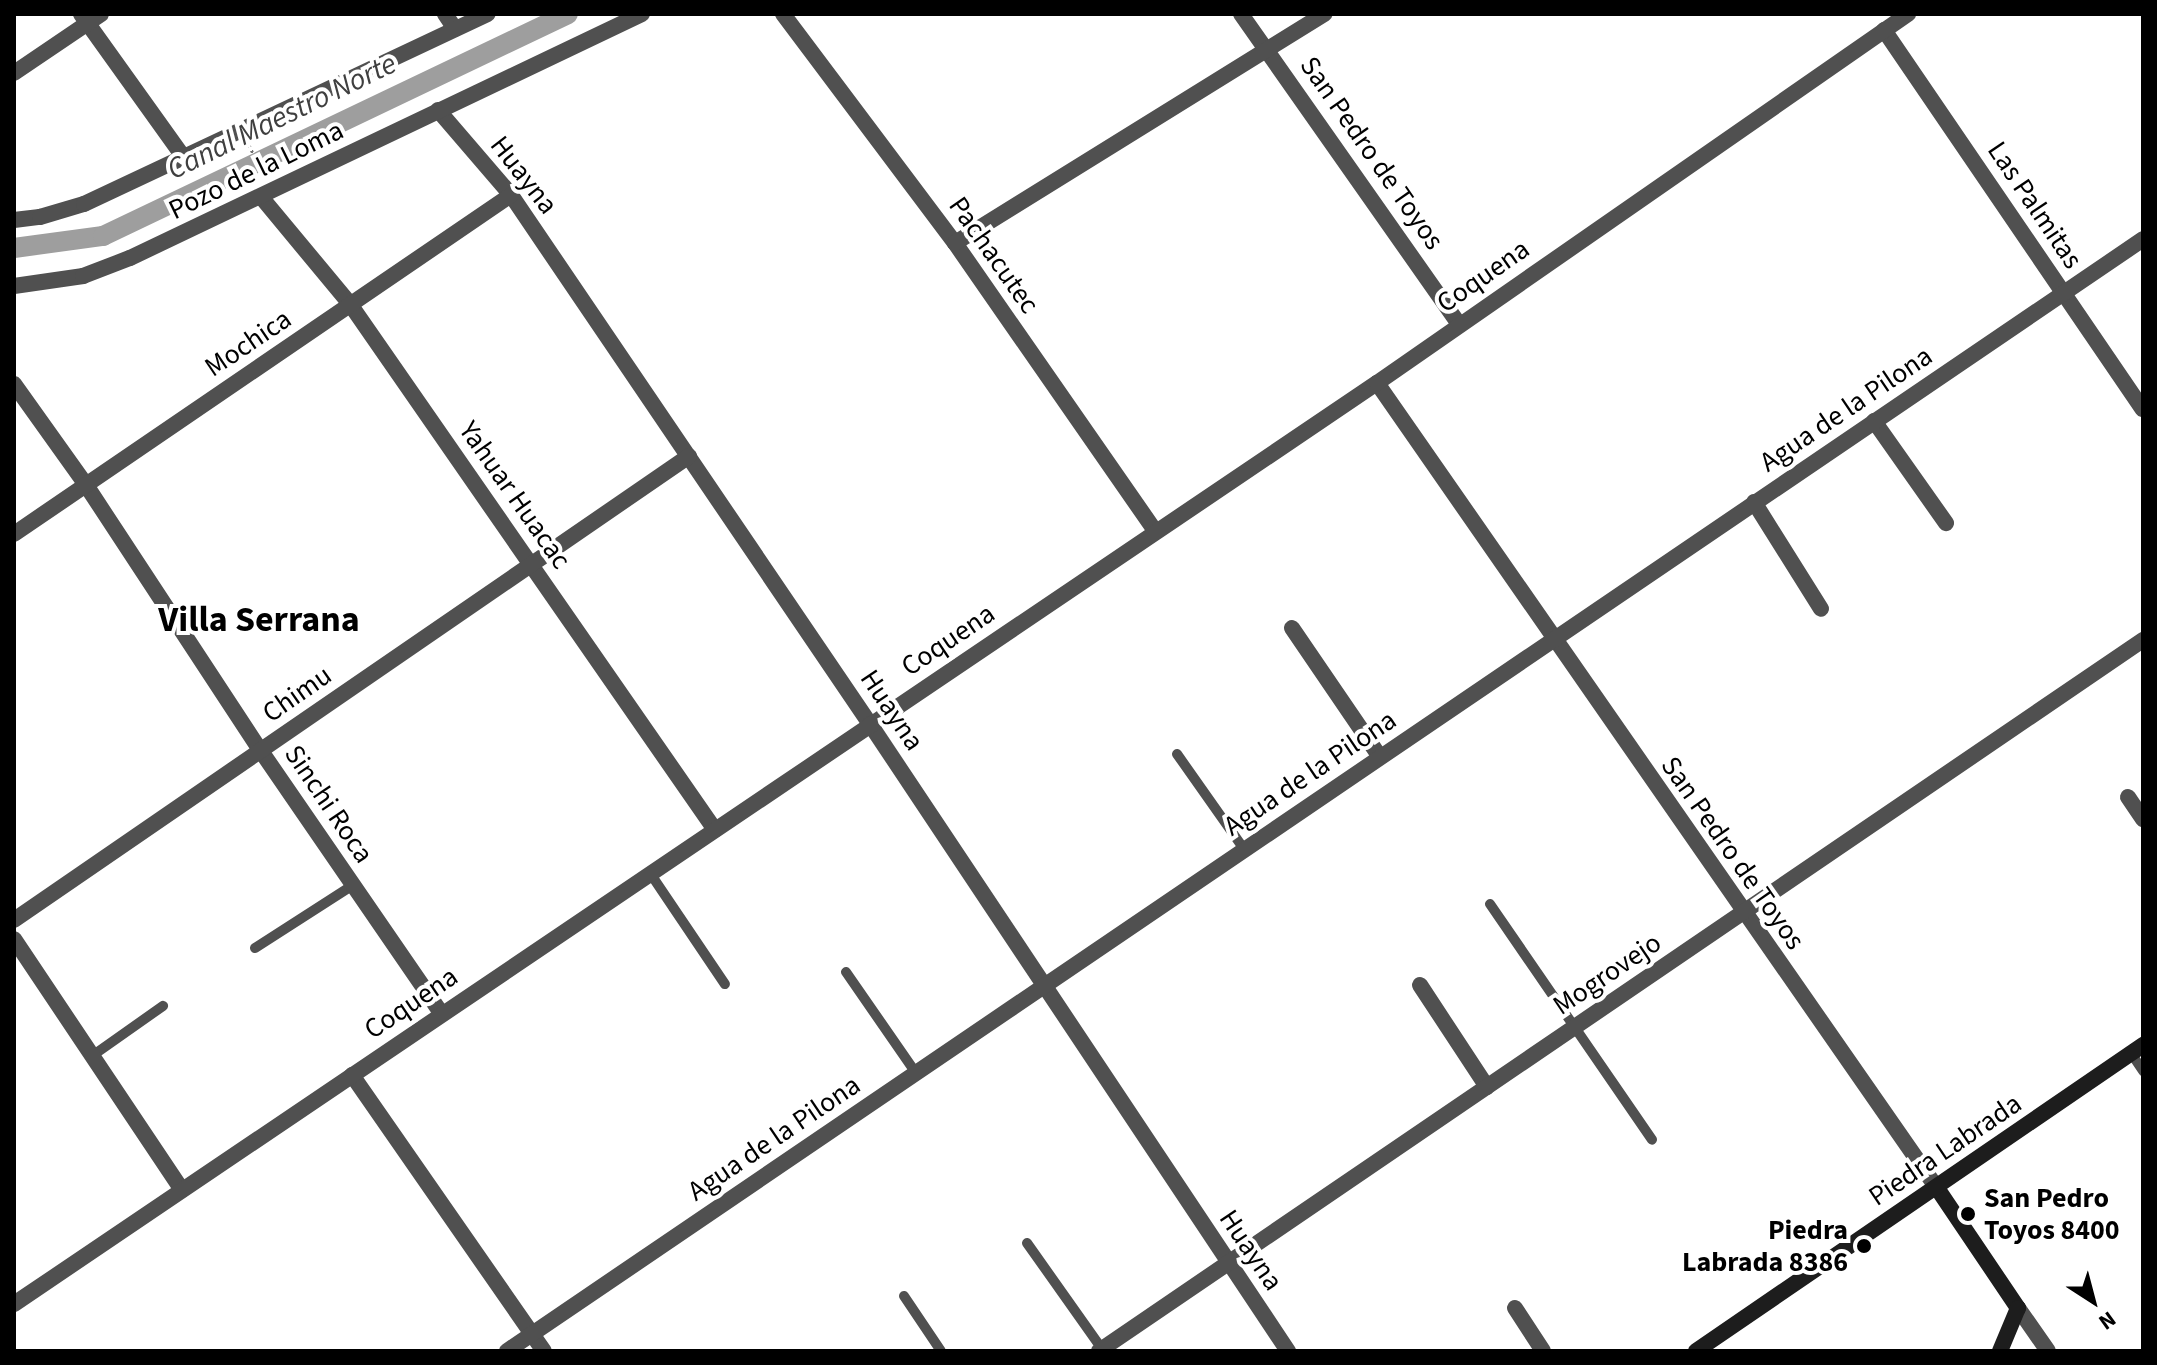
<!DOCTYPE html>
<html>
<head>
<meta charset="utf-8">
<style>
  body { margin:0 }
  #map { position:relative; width:2157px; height:1365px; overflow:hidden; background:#fff; font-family:"Source Sans 3",sans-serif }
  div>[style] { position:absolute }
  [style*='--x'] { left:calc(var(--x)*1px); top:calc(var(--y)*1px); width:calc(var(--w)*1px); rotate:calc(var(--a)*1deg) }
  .canal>* { height:20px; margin:-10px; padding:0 10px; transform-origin:10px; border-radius:10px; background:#9e9e9e }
  .path>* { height:3px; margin-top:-1.5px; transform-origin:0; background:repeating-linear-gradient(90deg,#727272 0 2px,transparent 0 6px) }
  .lane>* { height:10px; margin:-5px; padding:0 5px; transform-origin:5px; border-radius:5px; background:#505050 }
  .street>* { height:16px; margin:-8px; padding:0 8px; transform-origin:8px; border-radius:8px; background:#505050 }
  .secondary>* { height:16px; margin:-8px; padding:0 8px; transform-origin:8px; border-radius:8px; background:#1d1d1d }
  .dots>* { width:22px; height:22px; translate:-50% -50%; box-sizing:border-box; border:4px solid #fff; border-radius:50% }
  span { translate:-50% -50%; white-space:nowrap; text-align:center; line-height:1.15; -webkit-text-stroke:8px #fff; paint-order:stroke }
  .street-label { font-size:28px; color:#000 }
  .poi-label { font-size:28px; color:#000; font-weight:700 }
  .left { translate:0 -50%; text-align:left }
  .right { translate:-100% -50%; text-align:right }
  .water-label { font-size:30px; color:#3f3f3f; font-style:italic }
  .district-label { font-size:36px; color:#000; font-weight:700 }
  .frame { position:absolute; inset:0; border:16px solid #000; pointer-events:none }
  .north { position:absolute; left:2053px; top:1261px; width:80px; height:80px; -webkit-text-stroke:6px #fff; paint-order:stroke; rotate:144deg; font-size:22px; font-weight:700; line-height:32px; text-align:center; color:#000 }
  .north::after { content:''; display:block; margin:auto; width:28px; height:36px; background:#000; clip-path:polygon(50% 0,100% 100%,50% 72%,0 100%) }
</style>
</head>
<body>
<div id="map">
  <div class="canal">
    <div style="--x:14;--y:248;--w:90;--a:-7.7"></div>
    <div style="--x:103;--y:236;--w:515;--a:-25.52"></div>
  </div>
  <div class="path">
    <div style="--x:249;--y:145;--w:32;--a:64"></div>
  </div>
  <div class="lane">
    <div style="--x:1177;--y:754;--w:116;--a:54.8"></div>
    <div style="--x:650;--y:873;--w:134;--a:56"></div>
    <div style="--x:1490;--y:904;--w:286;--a:55.5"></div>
    <div style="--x:255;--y:948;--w:117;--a:-32.7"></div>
    <div style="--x:846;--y:972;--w:123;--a:55.3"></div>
    <div style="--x:2131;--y:1053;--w:22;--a:56"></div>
    <div style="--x:92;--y:1056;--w:87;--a:-35.2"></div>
    <div style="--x:1027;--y:1243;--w:130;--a:54.7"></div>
    <div style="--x:904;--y:1296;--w:66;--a:56.1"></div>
  </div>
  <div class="street">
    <div style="--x:81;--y:14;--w:177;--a:54.4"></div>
    <div style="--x:445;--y:14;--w:18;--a:56"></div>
    <div style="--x:783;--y:14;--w:286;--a:53.1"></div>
    <div style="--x:955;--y:243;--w:351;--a:55.2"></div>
    <div style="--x:1241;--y:14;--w:379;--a:54.9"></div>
    <div style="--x:1884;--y:30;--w:459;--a:55.7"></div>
    <div style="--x:14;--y:73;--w:105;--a:-34.1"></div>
    <div style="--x:438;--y:110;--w:112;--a:49.3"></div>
    <div style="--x:511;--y:195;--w:639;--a:55.84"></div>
    <div style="--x:870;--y:724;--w:754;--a:56.31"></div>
    <div style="--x:262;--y:198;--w:138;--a:50.3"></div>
    <div style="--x:350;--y:304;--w:640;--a:55.24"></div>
    <div style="--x:14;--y:220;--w:26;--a:-7"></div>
    <div style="--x:40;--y:217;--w:46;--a:-16.5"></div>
    <div style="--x:84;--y:204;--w:446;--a:-25.2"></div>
    <div style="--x:955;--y:243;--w:435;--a:-31.8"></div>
    <div style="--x:14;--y:286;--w:70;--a:-8.2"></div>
    <div style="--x:83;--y:276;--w:50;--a:-21"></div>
    <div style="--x:130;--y:258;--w:567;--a:-25.48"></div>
    <div style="--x:1377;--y:383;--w:981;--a:55.18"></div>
    <div style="--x:14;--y:384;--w:124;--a:54.5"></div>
    <div style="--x:86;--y:485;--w:318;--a:56.7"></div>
    <div style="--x:261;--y:751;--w:319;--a:55.5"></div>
    <div style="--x:1874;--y:421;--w:125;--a:54.8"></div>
    <div style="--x:1754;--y:502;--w:126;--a:57.9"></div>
    <div style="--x:14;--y:534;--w:602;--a:-34.3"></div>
    <div style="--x:1292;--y:628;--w:156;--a:55.7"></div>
    <div style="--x:2128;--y:797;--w:27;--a:56"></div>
    <div style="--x:14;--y:920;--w:819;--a:-34.5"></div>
    <div style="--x:14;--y:939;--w:302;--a:56.2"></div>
    <div style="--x:1420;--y:985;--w:122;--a:56.7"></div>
    <div style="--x:352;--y:1075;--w:336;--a:55.2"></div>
    <div style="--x:14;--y:1304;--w:1645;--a:-34.05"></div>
    <div style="--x:1377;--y:383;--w:647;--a:-34.8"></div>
    <div style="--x:1515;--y:1308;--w:51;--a:56.9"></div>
    <div style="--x:2018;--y:1308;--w:52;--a:55.1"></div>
    <div style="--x:507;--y:1351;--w:1978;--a:-34.2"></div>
    <div style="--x:1099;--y:1351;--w:1263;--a:-34.26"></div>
  </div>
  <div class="secondary">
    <div style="--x:1937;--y:1188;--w:145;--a:56"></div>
    <div style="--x:2018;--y:1308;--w:47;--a:112.7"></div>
    <div style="--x:1696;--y:1351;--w:542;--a:-34.39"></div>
  </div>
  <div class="dots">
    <div style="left:1968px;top:1214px;background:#000"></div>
    <div style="left:1864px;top:1246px;background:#000"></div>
  </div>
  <div class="street-label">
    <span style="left:1372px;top:153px;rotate:55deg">San Pedro de Toyos</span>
    <span style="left:256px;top:170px;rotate:-26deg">Pozo de la Loma</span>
    <span style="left:524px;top:175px;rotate:52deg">Huayna</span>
    <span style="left:2035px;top:205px;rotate:56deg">Las Palmitas</span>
    <span style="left:994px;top:255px;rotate:55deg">Pachacutec</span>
    <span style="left:1483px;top:276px;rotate:-35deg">Coquena</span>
    <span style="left:248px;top:343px;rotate:-34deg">Mochica</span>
    <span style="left:1846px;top:409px;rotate:-34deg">Agua de la Pilona</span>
    <span style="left:515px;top:495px;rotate:55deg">Yahuar Huacac</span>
    <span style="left:948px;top:640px;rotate:-34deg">Coquena</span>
    <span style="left:297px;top:694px;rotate:-35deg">Chimu</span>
    <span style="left:892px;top:710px;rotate:56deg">Huayna</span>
    <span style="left:1310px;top:773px;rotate:-34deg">Agua de la Pilona</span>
    <span style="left:329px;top:804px;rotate:56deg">Sinchi Roca</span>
    <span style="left:1733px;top:853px;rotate:55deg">San Pedro de Toyos</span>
    <span style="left:1607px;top:974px;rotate:-34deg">Mogrovejo</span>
    <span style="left:411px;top:1003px;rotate:-34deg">Coquena</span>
    <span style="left:774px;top:1138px;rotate:-34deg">Agua de la Pilona</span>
    <span style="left:1945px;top:1150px;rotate:-34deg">Piedra Labrada</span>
    <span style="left:1251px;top:1250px;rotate:56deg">Huayna</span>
  </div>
  <div class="poi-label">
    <span class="left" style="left:1984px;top:1214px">San Pedro<br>Toyos 8400</span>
    <span class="right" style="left:1848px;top:1246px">Piedra<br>Labrada 8386</span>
  </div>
  <div class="water-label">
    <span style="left:282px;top:117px;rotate:-26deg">Canal Maestro Norte</span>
  </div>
  <div class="district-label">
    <span style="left:259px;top:620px">Villa Serrana</span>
  </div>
  <div class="frame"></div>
  <div class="north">N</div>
</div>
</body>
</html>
